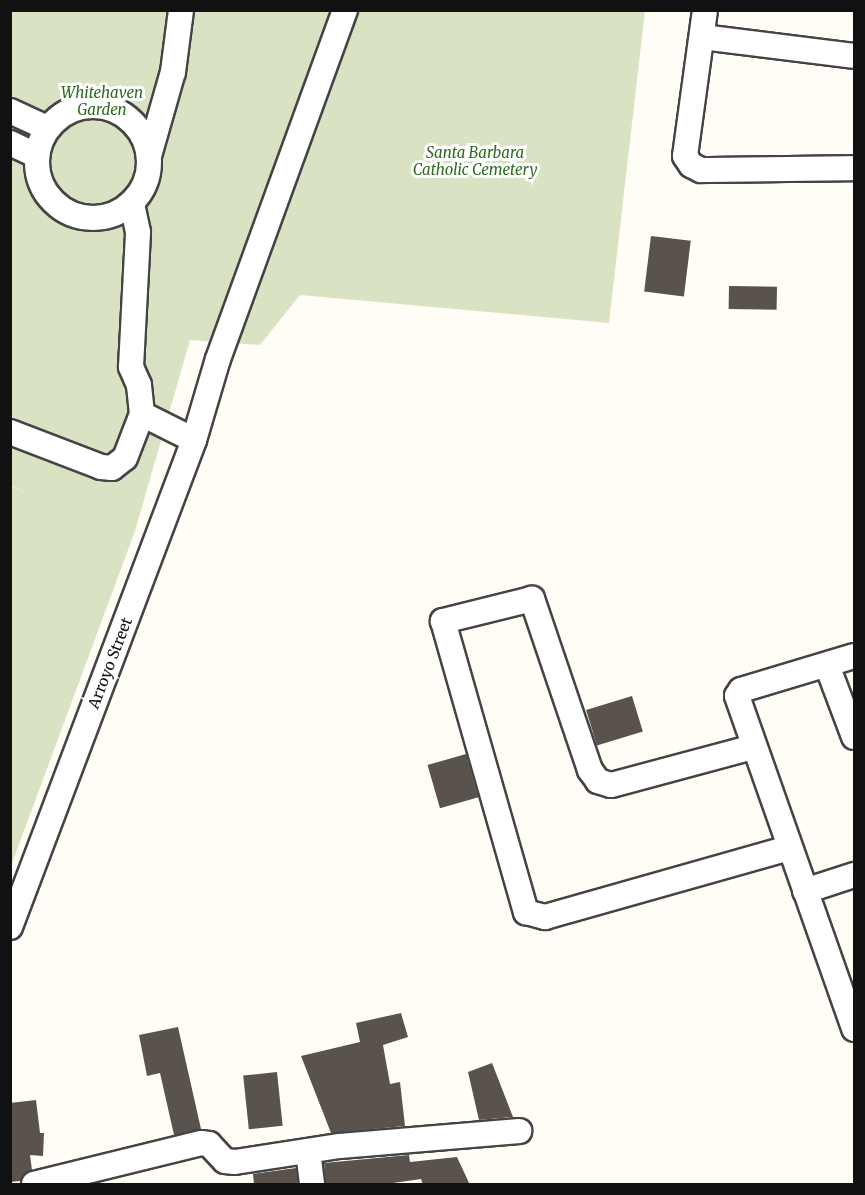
<!DOCTYPE html>
<html>
<head>
<meta charset="utf-8">
<style>
  body { margin:0 }
  #map { position:relative; width:865px; height:1195px; overflow:hidden; background:#fffdf5; font-family:Merriweather,serif }
  div>[style] { position:absolute }
  [style*='--x'] { left:calc(var(--x)*1px); top:calc(var(--y)*1px); width:calc(var(--w)*1px); rotate:calc(var(--a)*1deg) }
  .cemetery>* { inset:0; background:#d9e3c4 }
  .building>* { inset:0; background:#5a524d; transform-origin:0 0 }
  .roads { filter:drop-shadow(2px 0 #444) drop-shadow(-2px 0 #444) drop-shadow(0 2px #444) drop-shadow(0 -2px #444) }
  .minor>* { height:24px; margin:-12px; padding:0 12px; transform-origin:12px; border-radius:12px; background:#fff }
  .minor>.ring { margin:-12px; padding:0; box-sizing:content-box; background:none; border:24px solid #fff; border-radius:50% }
  span { translate:-50% -50%; white-space:nowrap; text-align:center; line-height:1.15; -webkit-text-stroke:6px #fff; paint-order:stroke }
  .park-label { font-size:15px; color:#2f6b1f; font-style:italic }
  .street-label { font-size:15px; color:#111 }
  .frame { position:absolute; inset:0; border:12px solid #111; pointer-events:none }
</style>
</head>
<body>
<div id="map">
  <div class="cemetery">
    <div style="clip-path:polygon(11px 11px,645px 11px,609px 323px,300px 295px,260px 345px,190px 340px,135px 531px,11px 866px,11px 487px,29px 493px,10px 486px)"></div>
  </div>
  <div class="building">
    <div style="left:651px;top:236px;width:40px;height:56px;rotate:7deg"></div>
    <div style="left:729px;top:286px;width:48px;height:23px;rotate:1deg"></div>
    <div style="left:632px;top:696px;width:37px;height:48px;rotate:73deg"></div>
    <div style="left:466px;top:754px;width:45px;height:40px;rotate:74deg"></div>
    <div style="clip-path:polygon(401px 1013px,408px 1037px,383px 1045px,390px 1084px,400px 1082px,405px 1126px,331px 1133px,301px 1056px,360px 1042px,356px 1023px)"></div>
    <div style="clip-path:polygon(178px 1027px,201px 1129px,174px 1135px,160px 1073px,147px 1076px,139px 1035px)"></div>
    <div style="clip-path:polygon(492px 1063px,513px 1117px,479px 1120px,468px 1072px)"></div>
    <div style="left:277px;top:1072px;width:54px;height:34px;rotate:84deg"></div>
    <div style="clip-path:polygon(36px 1100px,40px 1133px,44px 1133px,43px 1156px,30px 1155px,32px 1170px,20px 1181px,10px 1182px,10px 1103px)"></div>
    <div style="clip-path:polygon(409px 1155px,410px 1162px,457px 1157px,470px 1185px,423px 1185px,421px 1179px,379px 1185px,326px 1185px,324px 1163px)"></div>
    <div style="clip-path:polygon(296px 1168px,298px 1185px,254px 1185px,253px 1174px)"></div>
  </div>
  <div class="roads">
    <div class="minor">
      <div style="--x:705;--y:10;--w:147;--a:97.8"></div>
      <div style="--x:685;--y:156;--w:11;--a:56"></div>
      <div style="--x:691;--y:165;--w:11;--a:27"></div>
      <div style="--x:701;--y:170;--w:153;--a:-0.7"></div>
      <div style="--x:702;--y:37;--w:153;--a:7.1"></div>
      <div class="ring" style="left:37px;top:106px;width:88px;height:88px"></div>
      <div style="--x:10;--y:111;--w:41;--a:24.7"></div>
      <div style="--x:10;--y:143;--w:29;--a:25"></div>
      <div style="--x:149;--y:156;--w:87;--a:-74.1"></div>
      <div style="--x:173;--y:72;--w:63;--a:-82.6"></div>
      <div style="--x:142;--y:414;--w:58;--a:26.6"></div>
      <div style="--x:10;--y:432;--w:97;--a:21"></div>
      <div style="--x:101;--y:467;--w:11;--a:5"></div>
      <div style="--x:112;--y:468;--w:16;--a:-38"></div>
      <div style="--x:125;--y:458;--w:47;--a:-68.9"></div>
      <div style="--x:142;--y:414;--w:29;--a:-96"></div>
      <div style="--x:139;--y:385;--w:20;--a:-114"></div>
      <div style="--x:131;--y:367;--w:135;--a:-87"></div>
      <div style="--x:138;--y:232;--w:30;--a:-102"></div>
      <div style="--x:854;--y:656;--w:118;--a:163.3"></div>
      <div style="--x:741;--y:690;--w:7;--a:124"></div>
      <div style="--x:737;--y:696;--w:353;--a:70.6"></div>
      <div style="--x:827;--y:665;--w:77;--a:69.4"></div>
      <div style="--x:753;--y:747;--w:147;--a:165"></div>
      <div style="--x:611;--y:785;--w:14;--a:-163"></div>
      <div style="--x:598;--y:781;--w:14;--a:-126"></div>
      <div style="--x:590;--y:770;--w:181;--a:-108.7"></div>
      <div style="--x:532;--y:599;--w:92;--a:166.1"></div>
      <div style="--x:443;--y:621;--w:303;--a:74.1"></div>
      <div style="--x:526;--y:912;--w:20;--a:15"></div>
      <div style="--x:545;--y:917;--w:254;--a:-15.8"></div>
      <div style="--x:805;--y:891;--w:52;--a:-18.1"></div>
      <div style="--x:10;--y:927;--w:521;--a:-69.3"></div>
      <div style="--x:194;--y:440;--w:84;--a:-73.5"></div>
      <div style="--x:218;--y:359;--w:371;--a:-70"></div>
      <div style="--x:308;--y:1151;--w:33;--a:83"></div>
      <div style="--x:34;--y:1184;--w:172;--a:-13.8"></div>
      <div style="--x:201;--y:1143;--w:8;--a:7"></div>
      <div style="--x:209;--y:1144;--w:23;--a:47"></div>
      <div style="--x:225;--y:1161;--w:10;--a:6"></div>
      <div style="--x:235;--y:1162;--w:106;--a:-8.7"></div>
      <div style="--x:340;--y:1146;--w:180;--a:-4.8"></div>
    </div>
  </div>
  <div class="park-label">
    <span style="left:102px;top:101px">Whitehaven<br>Garden</span>
    <span style="left:475px;top:161px">Santa Barbara<br>Catholic Cemetery</span>
  </div>
  <div class="street-label">
    <span style="left:110px;top:663px;rotate:-69deg">Arroyo Street</span>
  </div>
  <div class="frame"></div>
</div>
</body>
</html>
